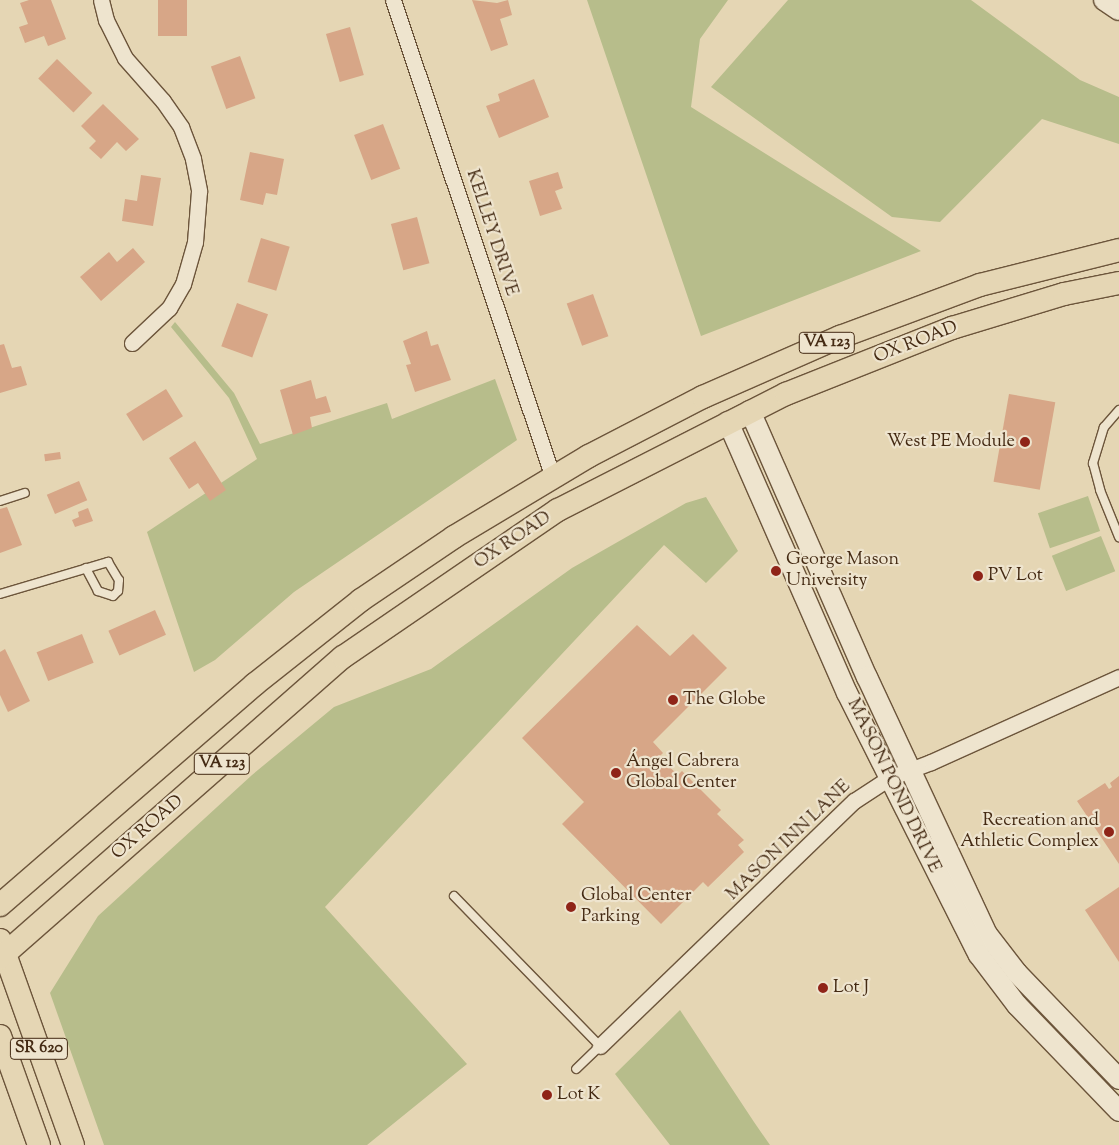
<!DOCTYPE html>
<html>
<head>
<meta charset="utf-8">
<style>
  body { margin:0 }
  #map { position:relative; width:1119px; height:1145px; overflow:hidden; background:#e5d6b4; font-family:"Sorts Mill Goudy",serif }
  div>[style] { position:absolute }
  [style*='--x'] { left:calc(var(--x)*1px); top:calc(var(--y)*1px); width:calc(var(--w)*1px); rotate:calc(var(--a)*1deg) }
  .green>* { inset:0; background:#b7bd8b; transform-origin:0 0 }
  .building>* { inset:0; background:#d7a687; transform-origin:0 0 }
  .roads { filter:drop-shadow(1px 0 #6c553b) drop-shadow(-1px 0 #6c553b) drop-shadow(0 1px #6c553b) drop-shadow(0 -1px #6c553b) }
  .lane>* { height:8px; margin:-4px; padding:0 4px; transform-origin:4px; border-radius:4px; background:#eee4ce }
  .street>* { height:15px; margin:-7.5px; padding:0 7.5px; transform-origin:7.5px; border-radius:7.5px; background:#eee4ce }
  .secondary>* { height:20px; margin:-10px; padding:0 10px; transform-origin:10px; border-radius:10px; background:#eee4ce }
  .primary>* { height:22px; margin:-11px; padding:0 11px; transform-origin:11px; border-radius:11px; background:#e5d6b4 }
  .dots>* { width:14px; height:14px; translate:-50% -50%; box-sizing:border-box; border:2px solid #eee4ce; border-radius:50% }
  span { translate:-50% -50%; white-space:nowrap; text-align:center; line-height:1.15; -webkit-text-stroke:4.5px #eee4ce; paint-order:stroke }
  .shield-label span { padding:1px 4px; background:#eee4ce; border:1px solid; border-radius:4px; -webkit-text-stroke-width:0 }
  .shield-label { font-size:16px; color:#442a13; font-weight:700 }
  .street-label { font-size:18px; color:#442a13 }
  .poi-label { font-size:18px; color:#442a13 }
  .right { translate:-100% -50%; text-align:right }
  .left { translate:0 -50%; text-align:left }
</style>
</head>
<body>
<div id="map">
  <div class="green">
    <div style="clip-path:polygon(587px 0,728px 0,700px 39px,691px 107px,921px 251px,701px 336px)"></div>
    <div style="clip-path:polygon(788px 0,971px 0,1080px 80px,1119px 97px,1119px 144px,1042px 119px,940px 222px,892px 217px,711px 87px)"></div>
    <div style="clip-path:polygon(175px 322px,234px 393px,260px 444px,387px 403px,392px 419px,495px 379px,517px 440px,294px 592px,215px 660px,194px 672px,147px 532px,257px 459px,229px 398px,171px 327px)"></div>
    <div style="left:1088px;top:496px;width:37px;height:53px;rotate:71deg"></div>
    <div style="clip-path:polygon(706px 497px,738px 551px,706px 583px,664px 545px,325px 907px,467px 1064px,367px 1145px,104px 1145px,50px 993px,98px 916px,252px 775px,334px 707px,431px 669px,572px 568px,686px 503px)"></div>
    <div style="left:1101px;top:536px;width:38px;height:53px;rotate:68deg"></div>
    <div style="clip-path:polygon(680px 1010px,754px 1122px,770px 1145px,670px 1145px,615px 1074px)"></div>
  </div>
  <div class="building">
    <div style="clip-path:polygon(29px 0,51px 0,66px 39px,48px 46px,44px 36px,25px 43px,19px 27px,28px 24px,20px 3px)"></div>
    <div style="left:158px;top:0;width:29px;height:36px"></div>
    <div style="clip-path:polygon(472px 0,497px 3px,508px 0,512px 15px,500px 19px,508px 45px,491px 51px)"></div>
    <div style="left:350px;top:27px;width:50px;height:25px;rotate:74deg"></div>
    <div style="left:240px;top:56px;width:45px;height:31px;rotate:70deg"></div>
    <div style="left:57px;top:59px;width:49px;height:27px;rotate:44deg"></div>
    <div style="clip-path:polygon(534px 79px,549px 117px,499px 138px,486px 106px,500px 101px,498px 94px)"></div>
    <div style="clip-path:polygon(103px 104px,139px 139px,126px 151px,117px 142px,101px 159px,89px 148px,96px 141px,81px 126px)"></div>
    <div style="left:383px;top:124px;width:48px;height:31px;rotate:69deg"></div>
    <div style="clip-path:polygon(250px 152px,284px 159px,277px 195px,266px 193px,263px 205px,240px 200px)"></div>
    <div style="clip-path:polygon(558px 172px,563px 188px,555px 191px,562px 209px,540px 216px,529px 181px)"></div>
    <div style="clip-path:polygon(141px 175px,161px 178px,153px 226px,122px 221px,125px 199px,137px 201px)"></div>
    <div style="left:417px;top:217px;width:48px;height:27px;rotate:75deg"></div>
    <div style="left:261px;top:238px;width:30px;height:46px;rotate:17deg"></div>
    <div style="clip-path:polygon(133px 248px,145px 262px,101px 301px,80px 277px,109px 252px,117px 262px)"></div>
    <div style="left:593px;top:294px;width:45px;height:28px;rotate:70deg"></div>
    <div style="left:237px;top:303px;width:33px;height:46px;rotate:20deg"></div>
    <div style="clip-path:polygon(427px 331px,431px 346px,438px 344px,451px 380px,415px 392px,406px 365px,411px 364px,403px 341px)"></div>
    <div style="clip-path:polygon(4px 344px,12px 368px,21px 366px,27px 385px,0 393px,0 345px)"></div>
    <div style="clip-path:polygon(311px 380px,316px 399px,326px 396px,331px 412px,310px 417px,312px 428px,293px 435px,280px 390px)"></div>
    <div style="left:166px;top:389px;width:32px;height:47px;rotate:58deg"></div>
    <div style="left:1009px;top:394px;width:47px;height:89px;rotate:10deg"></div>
    <div style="clip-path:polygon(195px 441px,226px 490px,210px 501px,198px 483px,189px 489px,169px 458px)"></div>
    <div style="left:60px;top:452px;width:7px;height:16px;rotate:82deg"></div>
    <div style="left:79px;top:481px;width:21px;height:35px;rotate:67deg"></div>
    <div style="clip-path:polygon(7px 507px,22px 545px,0 553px,0 509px)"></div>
    <div style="clip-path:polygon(88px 508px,93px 521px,75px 527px,72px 520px,79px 517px,78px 512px)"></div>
    <div style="left:155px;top:610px;width:27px;height:51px;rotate:66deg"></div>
    <div style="clip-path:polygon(637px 625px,670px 656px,693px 634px,727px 668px,653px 742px,663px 753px,659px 757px,678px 775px,682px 771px,721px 810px,717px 814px,744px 840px,738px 845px,744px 852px,708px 887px,703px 882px,661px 924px,562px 824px,584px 802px,522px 738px)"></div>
    <div style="left:82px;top:634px;width:31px;height:49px;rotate:68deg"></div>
    <div style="clip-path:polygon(5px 649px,30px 701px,8px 712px,0 695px,0 652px)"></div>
    <div style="clip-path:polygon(1119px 776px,1119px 864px,1077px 801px,1105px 783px,1109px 789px,1112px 787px,1110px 783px)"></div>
    <div style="clip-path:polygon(1119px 887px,1119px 962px,1085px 910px)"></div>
  </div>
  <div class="roads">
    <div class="lane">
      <div style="--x:1119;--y:410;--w:23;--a:131"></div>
      <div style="--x:1104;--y:427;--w:38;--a:107"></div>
      <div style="--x:1093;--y:463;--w:28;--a:75"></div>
      <div style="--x:1100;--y:490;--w:51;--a:68"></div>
      <div style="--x:0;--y:501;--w:26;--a:-18"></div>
      <div style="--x:0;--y:594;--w:113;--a:-16.5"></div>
      <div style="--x:108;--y:562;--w:21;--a:59"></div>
      <div style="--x:119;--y:580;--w:11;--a:95"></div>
      <div style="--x:118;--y:591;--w:7;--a:135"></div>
      <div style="--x:113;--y:596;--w:16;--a:-162"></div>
      <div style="--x:98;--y:591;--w:26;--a:-118"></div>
      <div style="--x:454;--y:896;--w:209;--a:45.8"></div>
      <div style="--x:600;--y:1046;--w:33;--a:136"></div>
    </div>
    <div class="street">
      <div style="--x:101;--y:0;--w:21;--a:76"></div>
      <div style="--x:106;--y:20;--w:42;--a:63.4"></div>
      <div style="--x:125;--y:58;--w:57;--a:48.5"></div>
      <div style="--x:163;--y:101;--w:32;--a:55"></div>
      <div style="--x:181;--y:127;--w:34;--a:69"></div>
      <div style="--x:193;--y:159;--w:33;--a:79"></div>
      <div style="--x:199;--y:191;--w:51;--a:94.5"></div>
      <div style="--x:195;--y:242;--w:44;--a:105.9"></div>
      <div style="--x:183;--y:284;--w:28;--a:120"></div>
      <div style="--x:169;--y:308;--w:51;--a:136.6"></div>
      <div style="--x:393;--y:0;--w:504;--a:71.49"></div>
      <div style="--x:600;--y:1046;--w:353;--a:-44"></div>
      <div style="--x:854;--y:801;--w:42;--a:-33.3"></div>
      <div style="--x:889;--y:778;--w:45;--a:-20.9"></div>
      <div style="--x:931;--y:762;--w:206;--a:-24.3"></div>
    </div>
    <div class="secondary">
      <div style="--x:1104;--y:0;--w:18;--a:34"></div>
      <div style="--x:750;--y:411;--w:291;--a:66.3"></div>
      <div style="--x:867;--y:677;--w:284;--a:65"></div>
      <div style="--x:987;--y:934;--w:49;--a:52.4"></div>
      <div style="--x:1017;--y:973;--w:147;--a:46.1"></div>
      <div style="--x:728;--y:422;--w:296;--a:66.3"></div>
      <div style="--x:847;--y:693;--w:293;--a:63.3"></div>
      <div style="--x:979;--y:955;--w:63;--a:52.8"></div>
      <div style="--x:1017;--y:1005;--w:147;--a:46.1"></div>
    </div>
    <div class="primary">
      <div style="--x:0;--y:905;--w:337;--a:-40.9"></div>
      <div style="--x:255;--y:684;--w:135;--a:-38.4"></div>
      <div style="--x:361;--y:600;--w:112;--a:-34.1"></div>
      <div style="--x:454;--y:537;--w:157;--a:-31"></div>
      <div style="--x:589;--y:456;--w:128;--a:-27.4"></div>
      <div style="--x:703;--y:397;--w:150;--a:-23.7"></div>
      <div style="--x:840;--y:337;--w:149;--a:-20.4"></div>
      <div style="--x:980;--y:285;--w:143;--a:-14.1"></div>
      <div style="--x:0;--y:940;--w:218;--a:70.4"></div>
      <div style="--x:0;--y:958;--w:456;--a:-41.3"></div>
      <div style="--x:343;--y:657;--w:260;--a:-34.4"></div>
      <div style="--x:558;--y:510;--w:256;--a:-27"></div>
      <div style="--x:786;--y:394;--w:179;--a:-21.7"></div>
      <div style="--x:952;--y:328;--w:117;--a:-16.9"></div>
      <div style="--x:1064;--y:294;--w:56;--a:-11.3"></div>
      <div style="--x:0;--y:1036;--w:116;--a:70.3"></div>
    </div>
  </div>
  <div class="dots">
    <div style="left:1025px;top:442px;background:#8f2418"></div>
    <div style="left:776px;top:571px;background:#8f2418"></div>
    <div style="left:978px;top:576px;background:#8f2418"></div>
    <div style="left:673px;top:700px;background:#8f2418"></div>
    <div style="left:616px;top:773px;background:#8f2418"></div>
    <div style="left:1109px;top:832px;background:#8f2418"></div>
    <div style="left:571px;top:907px;background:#8f2418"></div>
    <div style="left:823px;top:988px;background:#8f2418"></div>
    <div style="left:547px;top:1095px;background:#8f2418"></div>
  </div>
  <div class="shield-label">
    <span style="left:827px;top:343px">VA 123</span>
    <span style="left:222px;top:764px">VA 123</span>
    <span style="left:39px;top:1049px">SR 620</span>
  </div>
  <div class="street-label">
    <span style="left:491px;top:233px;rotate:72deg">KELLEY DRIVE</span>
    <span style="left:916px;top:343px;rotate:-21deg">OX ROAD</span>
    <span style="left:513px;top:541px;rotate:-34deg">OX ROAD</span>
    <span style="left:893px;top:786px;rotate:64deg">MASON POND DRIVE</span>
    <span style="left:148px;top:828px;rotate:-41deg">OX ROAD</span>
    <span style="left:789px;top:841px;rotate:-44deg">MASON INN LANE</span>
  </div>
  <div class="poi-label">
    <span class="right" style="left:1015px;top:442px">West PE Module</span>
    <span class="left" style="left:786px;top:571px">George Mason<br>University</span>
    <span class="left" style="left:988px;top:576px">PV Lot</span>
    <span class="left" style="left:683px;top:700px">The Globe</span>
    <span class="left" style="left:626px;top:773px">Ángel Cabrera<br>Global Center</span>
    <span class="right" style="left:1099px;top:832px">Recreation and<br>Athletic Complex</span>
    <span class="left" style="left:581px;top:907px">Global Center<br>Parking</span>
    <span class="left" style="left:833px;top:988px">Lot J</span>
    <span class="left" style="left:557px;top:1095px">Lot K</span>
  </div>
</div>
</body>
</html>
